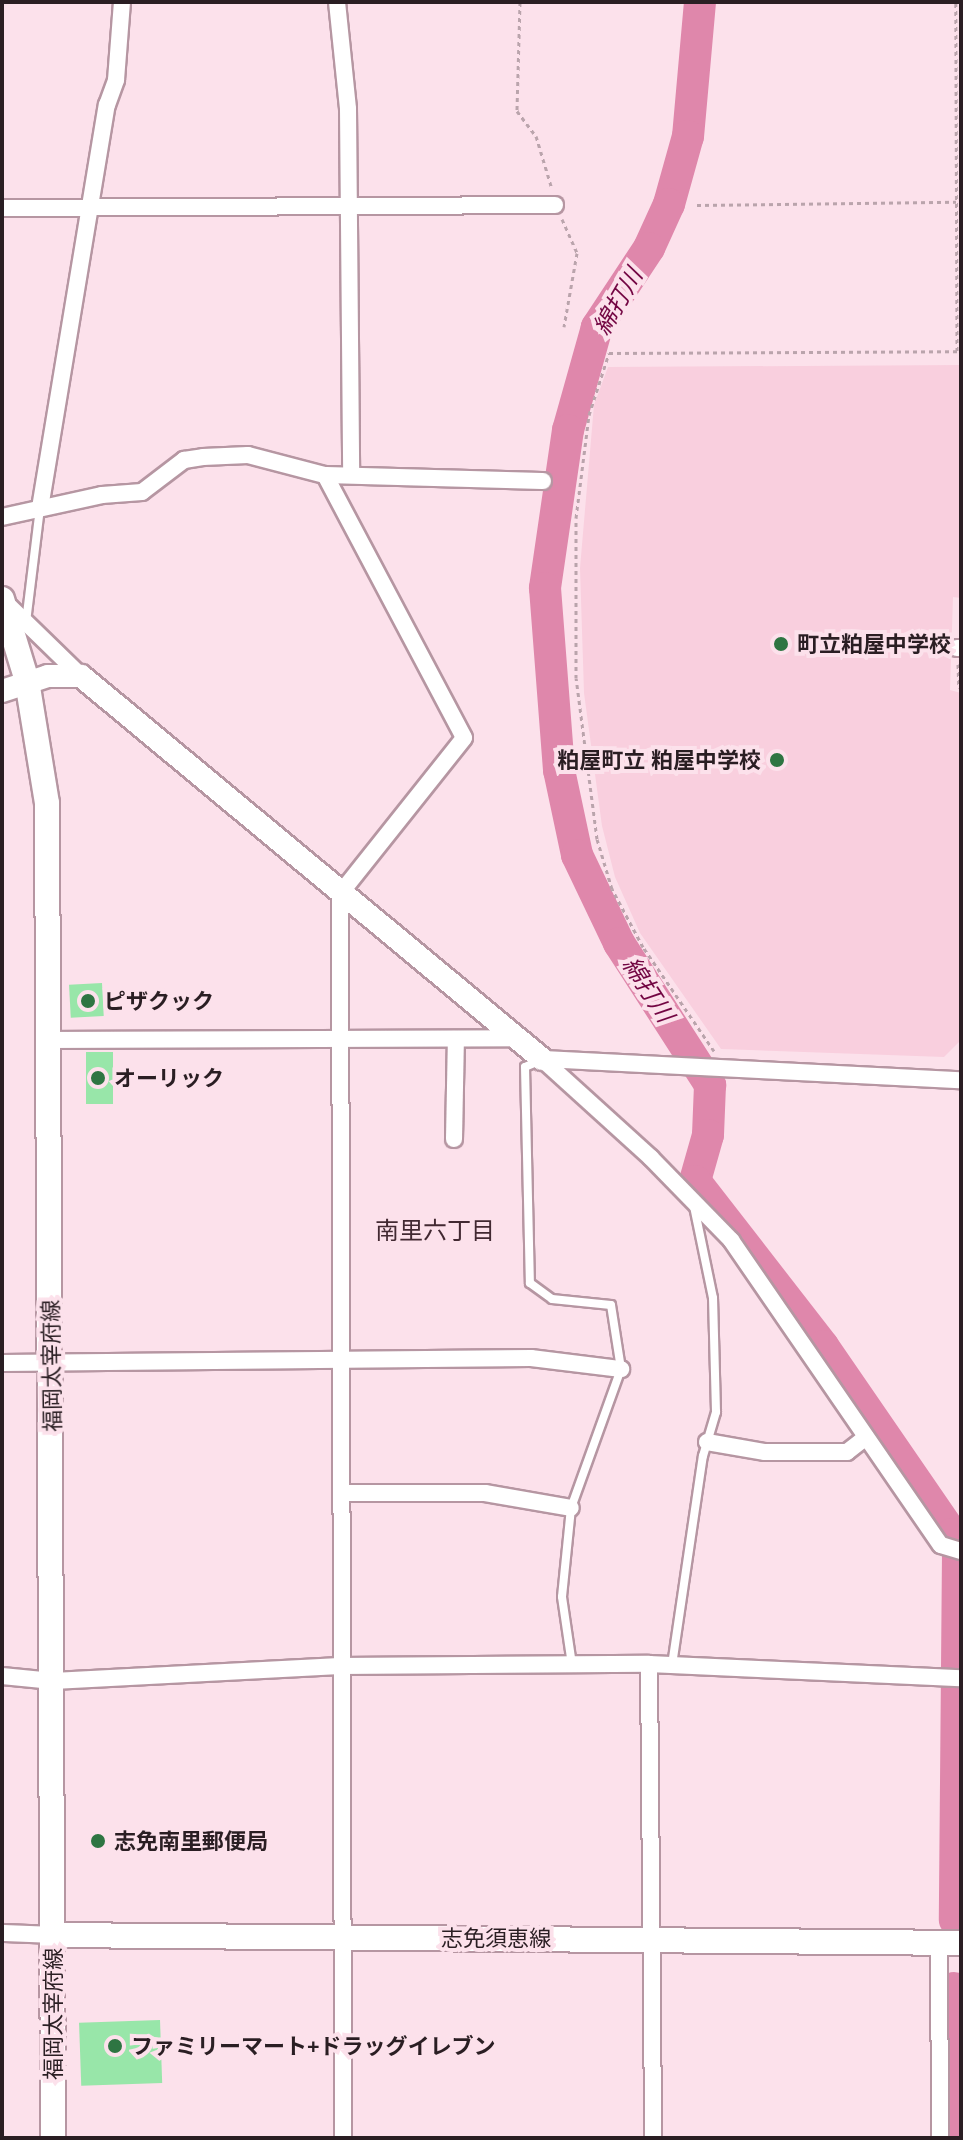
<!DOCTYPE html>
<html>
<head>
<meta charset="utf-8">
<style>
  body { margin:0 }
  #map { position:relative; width:963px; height:2140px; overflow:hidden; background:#fce1eb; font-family:"Open Sans","Noto Sans JP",sans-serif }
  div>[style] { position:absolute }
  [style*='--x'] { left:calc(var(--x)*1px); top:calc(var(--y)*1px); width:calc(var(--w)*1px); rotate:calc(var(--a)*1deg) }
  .built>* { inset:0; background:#f9cfde }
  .river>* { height:32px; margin:-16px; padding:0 16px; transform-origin:16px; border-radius:16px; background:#df87ab }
  .building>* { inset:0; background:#98e6a9; transform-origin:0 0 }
  .path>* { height:3px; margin-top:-1.5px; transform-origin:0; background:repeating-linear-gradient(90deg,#baa4ac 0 4px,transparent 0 8px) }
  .roads { filter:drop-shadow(2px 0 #b696a2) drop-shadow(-2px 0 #b696a2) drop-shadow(0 2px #b696a2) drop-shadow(0 -2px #b696a2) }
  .lane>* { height:8px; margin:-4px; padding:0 4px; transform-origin:4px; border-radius:4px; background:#fff }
  .street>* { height:16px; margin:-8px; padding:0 8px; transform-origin:8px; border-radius:8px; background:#fff }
  .secondary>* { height:22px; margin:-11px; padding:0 11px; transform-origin:11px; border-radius:11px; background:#fff }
  .primary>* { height:24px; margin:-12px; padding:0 12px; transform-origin:12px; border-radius:12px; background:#fff }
  .dots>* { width:22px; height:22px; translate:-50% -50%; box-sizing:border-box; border:4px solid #fce1eb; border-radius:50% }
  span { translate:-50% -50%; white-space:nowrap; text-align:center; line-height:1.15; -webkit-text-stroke:8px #fce1eb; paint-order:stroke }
  .poi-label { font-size:22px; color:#2a1e23; font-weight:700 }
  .left { translate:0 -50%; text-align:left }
  .right { translate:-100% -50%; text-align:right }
  .street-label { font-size:22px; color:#2a1e23 }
  .water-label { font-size:24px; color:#730643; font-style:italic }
  .neighbourhood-label { font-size:24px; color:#422932 }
  .frame { position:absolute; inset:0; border:4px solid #2a1e23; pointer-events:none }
</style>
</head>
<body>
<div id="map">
  <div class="built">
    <div style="clip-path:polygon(961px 365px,961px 598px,953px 597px,950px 690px,961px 693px,961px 1040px,944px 1057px,721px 1049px,640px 933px,615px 877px,602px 826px,584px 693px,580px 568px,594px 405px,608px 367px)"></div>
  </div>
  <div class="river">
    <div style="--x:700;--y:2;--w:135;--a:95.1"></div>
    <div style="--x:688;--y:136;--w:71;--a:105.6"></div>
    <div style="--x:669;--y:204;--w:48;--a:114.4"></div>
    <div style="--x:649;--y:248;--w:95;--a:123.4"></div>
    <div style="--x:597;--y:327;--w:107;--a:105.7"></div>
    <div style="--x:568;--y:430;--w:160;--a:98.3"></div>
    <div style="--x:545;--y:588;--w:183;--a:85.6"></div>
    <div style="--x:559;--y:770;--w:87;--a:78"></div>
    <div style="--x:577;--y:855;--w:98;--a:64.5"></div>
    <div style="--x:619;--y:943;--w:169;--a:57.3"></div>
    <div style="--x:710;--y:1085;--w:50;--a:92.3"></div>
    <div style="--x:708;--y:1135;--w:48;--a:105.8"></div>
    <div style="--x:695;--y:1181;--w:209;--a:52.2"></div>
    <div style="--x:823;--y:1346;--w:228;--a:55.5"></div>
    <div style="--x:952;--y:1534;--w:20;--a:72"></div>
    <div style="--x:958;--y:1553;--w:367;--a:90.5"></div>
    <div style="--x:954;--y:2138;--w:150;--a:-90"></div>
  </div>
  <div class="building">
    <div style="left:102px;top:983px;width:33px;height:33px;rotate:87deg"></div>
    <div style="left:86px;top:1052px;width:27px;height:52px"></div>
    <div style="left:160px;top:2020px;width:63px;height:81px;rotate:88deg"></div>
  </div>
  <div class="path">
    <div style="--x:520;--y:2;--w:109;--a:91.6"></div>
    <div style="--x:517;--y:111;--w:31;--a:53"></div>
    <div style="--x:536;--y:136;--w:55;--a:73.2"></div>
    <div style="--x:697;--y:205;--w:259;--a:-0.7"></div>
    <div style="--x:562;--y:219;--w:37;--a:66"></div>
    <div style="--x:577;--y:253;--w:75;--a:100"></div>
    <div style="--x:928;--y:647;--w:14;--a:0"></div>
    <div style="--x:958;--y:664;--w:24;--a:88"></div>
    <div style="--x:714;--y:1051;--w:126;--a:-124.3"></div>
    <div style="--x:643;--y:947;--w:66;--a:-118.1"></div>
    <div style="--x:612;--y:889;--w:52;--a:-106.7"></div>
    <div style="--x:597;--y:839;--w:162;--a:-97.4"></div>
    <div style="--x:576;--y:678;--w:160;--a:-90"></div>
    <div style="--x:576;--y:518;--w:104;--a:-82.8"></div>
    <div style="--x:589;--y:415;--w:65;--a:-72.1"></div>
    <div style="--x:609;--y:353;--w:348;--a:-0.3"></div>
    <div style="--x:957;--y:351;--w:349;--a:-90.2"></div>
  </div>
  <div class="roads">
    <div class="lane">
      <div style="--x:26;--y:622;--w:115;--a:-83"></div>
      <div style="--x:539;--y:1061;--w:15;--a:157"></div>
      <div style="--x:525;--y:1067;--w:216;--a:88.7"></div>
      <div style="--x:530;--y:1283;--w:27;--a:36"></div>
      <div style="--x:552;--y:1299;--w:59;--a:5.8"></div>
      <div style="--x:611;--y:1305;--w:65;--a:81.1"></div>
      <div style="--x:621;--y:1369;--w:148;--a:109.8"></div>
      <div style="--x:571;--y:1508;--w:89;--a:95.8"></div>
      <div style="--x:562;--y:1597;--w:69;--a:81.6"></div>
      <div style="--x:672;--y:1665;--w:211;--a:-81.6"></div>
      <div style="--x:703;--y:1456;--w:46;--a:-73.5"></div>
      <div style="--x:716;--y:1412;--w:114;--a:-91.5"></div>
      <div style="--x:713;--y:1298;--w:94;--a:-101.7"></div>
    </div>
    <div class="street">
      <div style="--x:337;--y:2;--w:108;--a:84.1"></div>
      <div style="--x:348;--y:109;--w:364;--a:89.5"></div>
      <div style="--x:2;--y:208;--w:553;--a:-0.31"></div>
      <div style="--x:325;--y:475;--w:297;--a:62.1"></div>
      <div style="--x:464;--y:738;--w:199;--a:128.5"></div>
      <div style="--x:340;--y:894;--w:1244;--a:89.86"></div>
      <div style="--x:40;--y:508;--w:409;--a:-80.6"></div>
      <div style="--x:107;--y:105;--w:27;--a:-70"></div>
      <div style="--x:116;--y:80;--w:78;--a:-85.6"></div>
      <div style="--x:2;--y:517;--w:102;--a:-12.4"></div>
      <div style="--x:102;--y:495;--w:40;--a:-4.3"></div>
      <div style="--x:142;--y:492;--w:53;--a:-37.3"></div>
      <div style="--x:184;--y:460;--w:19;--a:-9"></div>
      <div style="--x:203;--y:457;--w:45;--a:-2.5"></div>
      <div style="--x:248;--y:455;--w:80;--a:14.6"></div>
      <div style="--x:325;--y:475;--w:218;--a:1.6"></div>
      <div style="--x:10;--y:607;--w:99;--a:44.2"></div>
      <div style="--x:957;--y:648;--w:4;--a:0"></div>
      <div style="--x:52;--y:1040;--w:464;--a:-0.2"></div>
      <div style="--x:542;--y:1059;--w:147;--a:42.2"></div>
      <div style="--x:651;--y:1158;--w:115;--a:45.7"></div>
      <div style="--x:731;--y:1240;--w:370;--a:55.5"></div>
      <div style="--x:941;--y:1545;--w:21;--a:17"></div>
      <div style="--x:542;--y:1059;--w:420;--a:2.9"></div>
      <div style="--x:454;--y:1139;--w:100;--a:-88.9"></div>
      <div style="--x:2;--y:1363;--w:529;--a:-0.54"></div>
      <div style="--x:531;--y:1358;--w:91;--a:7"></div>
      <div style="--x:707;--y:1442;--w:59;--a:9.8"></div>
      <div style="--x:765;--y:1452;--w:82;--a:0"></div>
      <div style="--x:847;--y:1452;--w:24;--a:-38"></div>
      <div style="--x:343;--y:1493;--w:142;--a:0"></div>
      <div style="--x:485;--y:1493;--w:87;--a:9.9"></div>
      <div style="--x:649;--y:1664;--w:474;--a:89.5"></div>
      <div style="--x:2;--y:1676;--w:51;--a:5.6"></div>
      <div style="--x:53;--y:1681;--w:287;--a:-3"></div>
      <div style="--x:340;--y:1666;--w:309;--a:-0.4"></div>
      <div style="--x:649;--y:1664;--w:312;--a:2.6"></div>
      <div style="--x:2;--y:1933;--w:51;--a:2.2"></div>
      <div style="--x:939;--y:1943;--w:195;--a:89.7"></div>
    </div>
    <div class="secondary">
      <div style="--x:2;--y:691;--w:48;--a:-18.1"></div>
      <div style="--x:48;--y:676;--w:33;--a:0"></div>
      <div style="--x:81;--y:676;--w:599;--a:39.72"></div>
    </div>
    <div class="primary">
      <div style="--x:2;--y:599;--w:86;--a:73"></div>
      <div style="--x:27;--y:681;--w:124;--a:80.7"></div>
      <div style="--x:47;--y:803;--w:1335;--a:89.74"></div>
      <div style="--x:53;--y:1935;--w:908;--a:0.5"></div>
    </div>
  </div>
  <div class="dots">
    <div style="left:781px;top:644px;background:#2e7542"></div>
    <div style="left:777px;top:760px;background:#2e7542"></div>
    <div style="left:88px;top:1001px;background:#2e7542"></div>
    <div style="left:98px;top:1078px;background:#2e7542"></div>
    <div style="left:98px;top:1841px;background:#2e7542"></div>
    <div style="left:115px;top:2046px;background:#2e7542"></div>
  </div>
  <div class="poi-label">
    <span class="left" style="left:797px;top:644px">町立粕屋中学校</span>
    <span class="right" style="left:761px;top:760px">粕屋町立 粕屋中学校</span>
    <span class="left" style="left:104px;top:1001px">ピザクック</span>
    <span class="left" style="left:114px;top:1078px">オーリック</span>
    <span class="left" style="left:114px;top:1841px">志免南里郵便局</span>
    <span class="left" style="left:131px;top:2046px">ファミリーマート+ドラッグイレブン</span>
  </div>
  <div class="street-label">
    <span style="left:51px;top:1366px;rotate:-91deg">福岡太宰府線</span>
    <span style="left:496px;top:1938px">志免須恵線</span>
    <span style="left:53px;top:2014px;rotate:-90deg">福岡太宰府線</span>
  </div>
  <div class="water-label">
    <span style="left:617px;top:301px;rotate:-60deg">綿打川</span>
    <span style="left:649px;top:989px;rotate:57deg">綿打川</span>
  </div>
  <div class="neighbourhood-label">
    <span style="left:435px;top:1230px">南里六丁目</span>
  </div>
  <div class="frame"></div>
</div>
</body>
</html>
